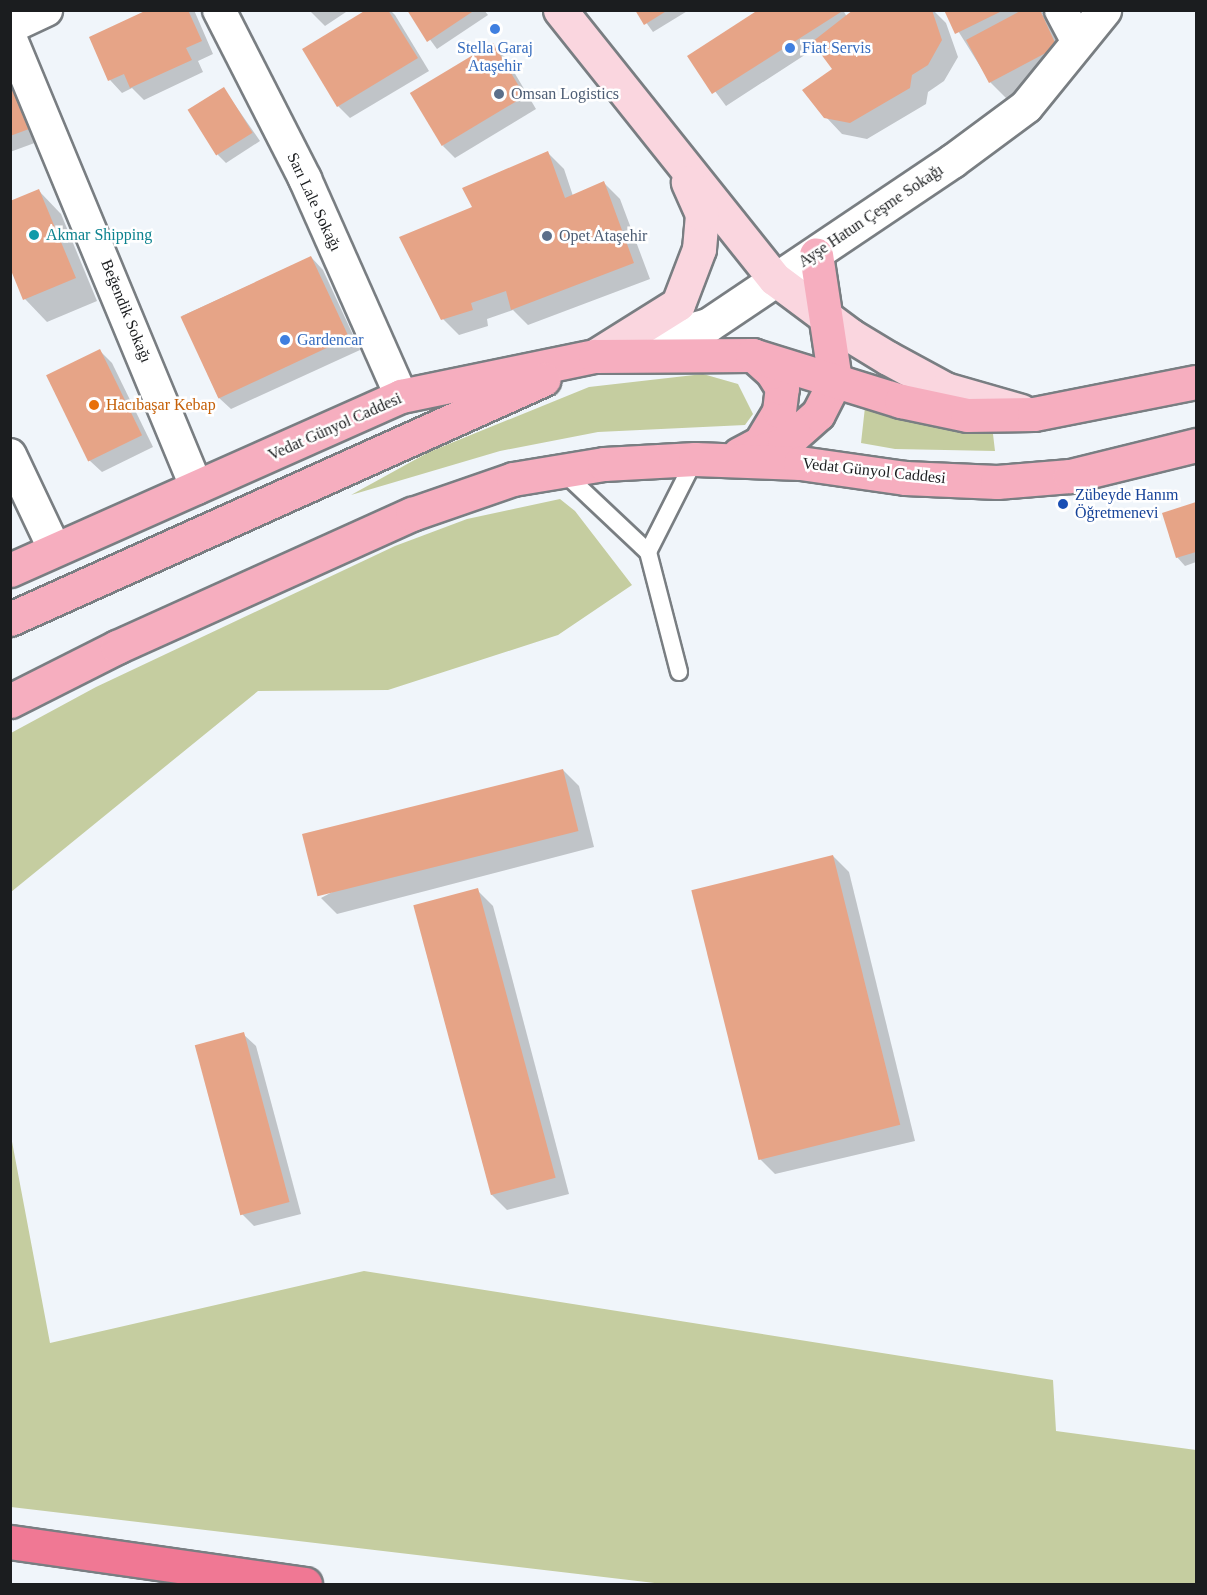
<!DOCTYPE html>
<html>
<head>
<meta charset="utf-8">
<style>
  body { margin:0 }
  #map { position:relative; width:1207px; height:1595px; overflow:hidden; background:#f0f5fa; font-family:Georgia,serif }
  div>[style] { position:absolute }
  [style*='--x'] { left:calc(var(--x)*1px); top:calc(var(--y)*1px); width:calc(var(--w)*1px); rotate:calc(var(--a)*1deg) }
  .green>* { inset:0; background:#c5cda0 }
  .shadow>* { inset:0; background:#0003 }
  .building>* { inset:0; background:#e6a487; transform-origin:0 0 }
  .roads { filter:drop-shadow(2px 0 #797e82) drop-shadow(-2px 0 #797e82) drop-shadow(0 2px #797e82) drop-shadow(0 -2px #797e82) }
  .service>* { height:16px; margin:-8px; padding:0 8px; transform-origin:8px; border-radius:8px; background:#fff }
  .minor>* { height:32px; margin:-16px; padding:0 16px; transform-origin:16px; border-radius:16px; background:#fff }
  .tertiary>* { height:33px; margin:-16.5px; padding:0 16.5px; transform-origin:16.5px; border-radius:16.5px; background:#fff }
  .secondary>* { height:33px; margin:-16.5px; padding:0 16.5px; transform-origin:16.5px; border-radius:16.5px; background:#fad6df }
  .primary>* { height:33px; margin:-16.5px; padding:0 16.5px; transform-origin:16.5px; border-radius:16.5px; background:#f6aebf }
  .motorway>* { height:33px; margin:-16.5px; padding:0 16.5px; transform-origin:16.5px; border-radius:16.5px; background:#f07894 }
  .dots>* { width:16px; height:16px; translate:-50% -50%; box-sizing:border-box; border:3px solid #fff; border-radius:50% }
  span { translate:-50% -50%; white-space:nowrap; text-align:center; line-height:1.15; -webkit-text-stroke:5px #fff; paint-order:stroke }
  .shop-label { font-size:16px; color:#366cbe }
  .left { translate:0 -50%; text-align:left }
  .service-label { font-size:16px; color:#4e5e75 }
  .street-label { font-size:16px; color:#1b1d1f }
  .culture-label { font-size:16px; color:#0d838f }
  .food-label { font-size:16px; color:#c56008 }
  .transit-label { font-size:16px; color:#164399 }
  .frame { position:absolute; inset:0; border:12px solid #1b1d1f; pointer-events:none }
</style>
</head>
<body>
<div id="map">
  <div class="green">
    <div style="clip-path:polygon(703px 374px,738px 384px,753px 414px,745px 425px,598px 432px,500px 451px,351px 495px,429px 452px,589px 387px)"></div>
    <div style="clip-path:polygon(866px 398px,951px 428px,993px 434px,995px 451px,895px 449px,861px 443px)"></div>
    <div style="clip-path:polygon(560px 499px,575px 511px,632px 585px,558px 635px,388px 690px,258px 691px,11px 892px,11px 733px,96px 687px,395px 546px,467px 519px)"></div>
    <div style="clip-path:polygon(10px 1131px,50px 1343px,364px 1271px,1053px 1380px,1056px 1431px,1196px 1450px,1196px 1584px,663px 1584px,11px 1507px)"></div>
  </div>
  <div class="shadow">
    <div style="clip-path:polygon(151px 10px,194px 10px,213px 54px,198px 61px,203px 72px,144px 100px,132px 88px,122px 93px,110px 80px,91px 38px)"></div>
    <div style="clip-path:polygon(309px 10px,349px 10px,325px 26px)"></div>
    <div style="clip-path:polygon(369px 10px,390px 10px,395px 15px,429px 71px,350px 118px,338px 106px)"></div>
    <div style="clip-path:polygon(408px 10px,484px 10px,488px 15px,437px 49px)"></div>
    <div style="clip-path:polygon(637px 10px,689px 10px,653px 32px)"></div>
    <div style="clip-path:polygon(761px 10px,843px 10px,847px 17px,856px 10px,933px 10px,946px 23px,958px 57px,944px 81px,928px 92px,926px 104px,867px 139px,842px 134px,826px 117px,834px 70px,817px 47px,726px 106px,689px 56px)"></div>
    <div style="clip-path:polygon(945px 10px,1046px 10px,1073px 63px,1006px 98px,990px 82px)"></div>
    <div style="clip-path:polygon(492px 45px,505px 57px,536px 109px,455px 158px,443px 146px)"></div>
    <div style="clip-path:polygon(10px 76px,40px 141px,10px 152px)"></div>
    <div style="clip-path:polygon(224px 89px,260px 141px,226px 163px,218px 155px)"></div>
    <div style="clip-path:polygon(548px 153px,564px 169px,573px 196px,604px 183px,620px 199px,650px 279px,528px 325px,513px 310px,487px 319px,488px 326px,459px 335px,443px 319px,474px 208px)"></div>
    <div style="clip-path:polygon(39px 191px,61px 214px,97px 301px,47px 322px,25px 299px)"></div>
    <div style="clip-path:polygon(311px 257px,323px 270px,360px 350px,231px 409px,218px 397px,182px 316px)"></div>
    <div style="clip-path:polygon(99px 350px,112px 363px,153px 447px,102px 472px,89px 460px)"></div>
    <div style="clip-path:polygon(1196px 504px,1196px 562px,1185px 566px,1177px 557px,1164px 514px)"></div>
    <div style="clip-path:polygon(563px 770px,579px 786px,594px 847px,337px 914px,321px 898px)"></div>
    <div style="clip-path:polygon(833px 856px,849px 872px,915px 1141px,775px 1174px,759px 1158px)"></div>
    <div style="clip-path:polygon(477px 890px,493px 906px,569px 1194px,507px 1210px,491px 1194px)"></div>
    <div style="clip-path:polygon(243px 1034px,256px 1046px,301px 1214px,254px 1226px,242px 1214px)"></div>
  </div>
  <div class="building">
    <div style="clip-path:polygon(147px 10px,188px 10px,202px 41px,186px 48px,192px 60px,130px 88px,124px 74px,108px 81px,89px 37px)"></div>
    <div style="clip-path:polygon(366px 10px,388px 10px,418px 58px,337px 107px,302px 49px)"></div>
    <div style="clip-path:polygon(407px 10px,475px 10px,427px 42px)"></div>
    <div style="clip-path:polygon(635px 10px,668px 10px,644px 25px)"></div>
    <div style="clip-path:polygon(758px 10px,841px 12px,712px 94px,687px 56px)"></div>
    <div style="clip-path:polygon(853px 10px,932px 10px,942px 40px,928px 65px,912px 75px,910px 88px,850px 123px,824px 118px,802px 90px,832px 69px,812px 42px)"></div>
    <div style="clip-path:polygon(944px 10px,1004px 10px,955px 34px)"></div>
    <div style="clip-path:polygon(1022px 10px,1040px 10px,1057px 47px,989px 83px,966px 40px)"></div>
    <div style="left:493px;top:43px;width:62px;height:97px;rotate:59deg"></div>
    <div style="clip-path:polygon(10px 82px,29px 129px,10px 136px)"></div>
    <div style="left:224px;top:87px;width:54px;height:43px;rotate:58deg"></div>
    <div style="clip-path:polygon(548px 151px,565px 198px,604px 181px,634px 263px,511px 310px,506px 291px,471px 303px,473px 310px,441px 320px,399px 237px,472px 207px,462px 188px)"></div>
    <div style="clip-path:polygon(39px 189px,76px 278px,23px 300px,10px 268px,10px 201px)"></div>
    <div style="left:311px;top:256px;width:90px;height:144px;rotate:65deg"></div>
    <div style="left:100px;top:349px;width:96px;height:60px;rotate:64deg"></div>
    <div style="clip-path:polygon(1196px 502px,1196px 552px,1176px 558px,1162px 513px)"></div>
    <div style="left:563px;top:769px;width:64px;height:269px;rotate:76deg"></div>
    <div style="left:833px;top:855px;width:278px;height:146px;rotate:76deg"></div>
    <div style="left:478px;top:888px;width:300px;height:67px;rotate:75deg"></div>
    <div style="left:244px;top:1032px;width:176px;height:51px;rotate:75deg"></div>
  </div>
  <div class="roads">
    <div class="service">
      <div style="--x:562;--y:471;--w:118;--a:43.3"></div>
      <div style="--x:648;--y:552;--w:124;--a:75.5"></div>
      <div style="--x:648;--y:552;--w:104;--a:-63.2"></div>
    </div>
    <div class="minor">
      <div style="--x:219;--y:10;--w:190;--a:63"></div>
      <div style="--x:305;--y:179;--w:237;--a:66.1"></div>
      <div style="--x:1061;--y:10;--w:36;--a:62"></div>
      <div style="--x:10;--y:27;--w:40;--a:-25"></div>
      <div style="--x:10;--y:37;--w:488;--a:67.5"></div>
      <div style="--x:10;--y:455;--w:105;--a:64.7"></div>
    </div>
    <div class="tertiary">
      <div style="--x:613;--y:351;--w:98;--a:-15.3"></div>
      <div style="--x:708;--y:325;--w:294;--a:-33.9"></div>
      <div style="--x:952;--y:161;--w:92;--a:-36.6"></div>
      <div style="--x:1026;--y:106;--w:124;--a:-50.9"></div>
    </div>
    <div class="secondary">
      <div style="--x:560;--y:10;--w:344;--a:51.4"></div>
      <div style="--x:775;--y:279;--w:94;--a:36.7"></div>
      <div style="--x:850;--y:335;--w:44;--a:31.2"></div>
      <div style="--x:888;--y:358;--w:65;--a:28.5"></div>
      <div style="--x:945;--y:389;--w:79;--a:16.1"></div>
      <div style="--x:595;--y:356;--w:98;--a:-32.1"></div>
      <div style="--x:678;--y:304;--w:59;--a:-69.1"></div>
      <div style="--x:699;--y:249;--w:35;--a:-85"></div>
      <div style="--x:702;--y:214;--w:35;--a:-114"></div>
    </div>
    <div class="primary">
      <div style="--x:739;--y:454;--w:24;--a:-28"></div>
      <div style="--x:760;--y:443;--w:37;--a:-59"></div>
      <div style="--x:779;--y:411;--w:23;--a:-83"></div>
      <div style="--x:782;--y:388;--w:19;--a:-122"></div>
      <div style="--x:772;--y:372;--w:25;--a:-138"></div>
      <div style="--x:749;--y:454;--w:36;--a:-16"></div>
      <div style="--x:784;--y:444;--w:45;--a:-41.4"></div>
      <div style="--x:818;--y:414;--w:38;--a:-63"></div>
      <div style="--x:835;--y:380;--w:127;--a:-98.6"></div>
      <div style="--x:10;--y:570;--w:428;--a:-24"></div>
      <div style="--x:401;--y:396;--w:198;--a:-11.7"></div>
      <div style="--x:595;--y:356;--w:157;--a:-0.4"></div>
      <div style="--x:752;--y:355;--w:156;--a:17.2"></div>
      <div style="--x:901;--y:401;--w:67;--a:12"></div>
      <div style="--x:967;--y:415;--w:67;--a:-0.9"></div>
      <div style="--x:1034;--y:414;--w:165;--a:-11.2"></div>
      <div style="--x:10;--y:619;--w:585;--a:-24.2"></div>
      <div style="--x:10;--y:701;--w:120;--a:-26.8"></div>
      <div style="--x:117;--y:647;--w:324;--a:-24.3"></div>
      <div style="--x:412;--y:514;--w:107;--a:-19.1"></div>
      <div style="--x:513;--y:479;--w:92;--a:-9.4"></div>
      <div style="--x:604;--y:464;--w:91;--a:-3.1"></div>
      <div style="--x:695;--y:459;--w:105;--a:2.2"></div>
      <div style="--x:800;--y:463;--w:106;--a:8.1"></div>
      <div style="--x:905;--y:478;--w:92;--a:2.5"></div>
      <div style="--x:997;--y:482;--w:73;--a:-4.7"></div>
      <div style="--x:1070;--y:476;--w:130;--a:-13.8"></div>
    </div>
    <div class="motorway">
      <div style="--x:10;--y:1542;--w:298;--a:8.1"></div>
    </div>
  </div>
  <div class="dots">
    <div style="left:495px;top:29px;background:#3f7fe0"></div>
    <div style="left:790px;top:48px;background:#3f7fe0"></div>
    <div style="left:499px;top:94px;background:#5c6f8a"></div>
    <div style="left:34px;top:235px;background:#0f9aa8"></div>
    <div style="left:547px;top:236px;background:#5c6f8a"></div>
    <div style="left:285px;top:340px;background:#3f7fe0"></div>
    <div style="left:94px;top:405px;background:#e8710a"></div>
    <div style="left:1063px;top:504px;background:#1a4fb4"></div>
  </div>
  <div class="shop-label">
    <span style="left:495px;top:57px">Stella Garaj<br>Ataşehir</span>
    <span class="left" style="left:802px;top:48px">Fiat Servis</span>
    <span class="left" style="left:297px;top:340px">Gardencar</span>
  </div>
  <div class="service-label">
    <span class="left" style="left:511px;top:94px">Omsan Logistics</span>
    <span class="left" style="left:559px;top:236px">Opet Ataşehir</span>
  </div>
  <div class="street-label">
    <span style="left:314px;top:202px;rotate:65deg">Sarı Lale Sokağı</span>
    <span style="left:871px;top:216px;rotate:-34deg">Ayşe Hatun Çeşme Sokağı</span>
    <span style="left:126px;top:311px;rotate:68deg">Beğendik Sokağı</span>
    <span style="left:335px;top:427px;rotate:-24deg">Vedat Günyol Caddesi</span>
    <span style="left:874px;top:471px;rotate:6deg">Vedat Günyol Caddesi</span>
  </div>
  <div class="culture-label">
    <span class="left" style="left:46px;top:235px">Akmar Shipping</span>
  </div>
  <div class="food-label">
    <span class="left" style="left:106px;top:405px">Hacıbaşar Kebap</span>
  </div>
  <div class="transit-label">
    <span class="left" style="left:1075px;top:504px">Zübeyde Hanım<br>Öğretmenevi</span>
  </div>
  <div class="frame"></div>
</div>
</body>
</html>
